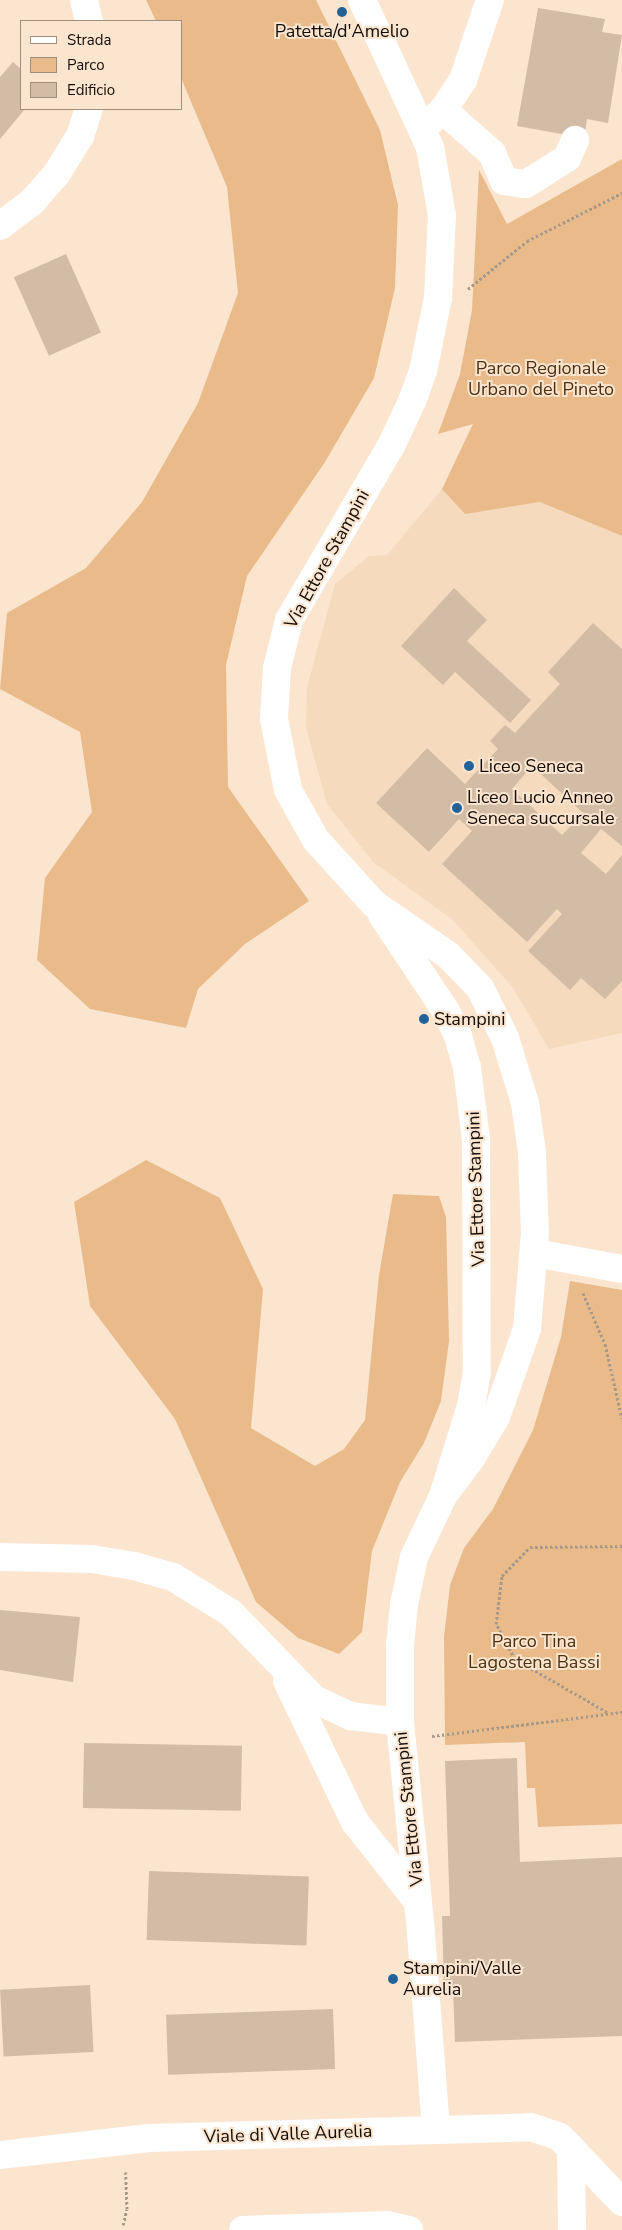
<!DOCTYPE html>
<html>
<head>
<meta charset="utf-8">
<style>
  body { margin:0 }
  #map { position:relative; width:622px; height:2230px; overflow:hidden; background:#fbe5cf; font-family:"Nunito Sans",sans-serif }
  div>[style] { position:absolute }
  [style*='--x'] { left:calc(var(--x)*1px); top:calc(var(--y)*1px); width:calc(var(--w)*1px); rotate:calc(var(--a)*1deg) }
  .built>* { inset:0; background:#f6dabe }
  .green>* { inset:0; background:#e9bb8b }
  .building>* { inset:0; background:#d2bca6; transform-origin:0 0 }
  .path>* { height:3px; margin-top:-1.5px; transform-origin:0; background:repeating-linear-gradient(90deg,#a99887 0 2.5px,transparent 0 5px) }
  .minor>* { height:28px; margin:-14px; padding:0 14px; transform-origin:14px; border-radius:14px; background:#fff }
  .dots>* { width:14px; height:14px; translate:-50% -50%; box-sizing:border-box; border:2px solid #fbe5cf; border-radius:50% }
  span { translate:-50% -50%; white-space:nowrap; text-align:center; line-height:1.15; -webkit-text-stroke:4px #fbe5cf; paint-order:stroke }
  .poi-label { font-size:18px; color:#130c05 }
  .left { translate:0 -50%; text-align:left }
  .park-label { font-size:18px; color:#4c300f }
  .street-label { font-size:18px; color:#130c05 }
  .legend { position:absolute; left:20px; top:20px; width:162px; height:90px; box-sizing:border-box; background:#fbe5cf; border:1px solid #9e8e7e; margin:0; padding:6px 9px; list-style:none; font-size:15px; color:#130c05 }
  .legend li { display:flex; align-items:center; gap:10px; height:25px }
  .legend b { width:25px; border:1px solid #9e8e7e }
</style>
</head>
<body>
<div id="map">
  <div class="built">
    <div style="clip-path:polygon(442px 489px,465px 513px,540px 502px,622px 536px,622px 1033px,549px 1049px,513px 988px,453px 920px,373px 862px,327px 804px,306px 728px,307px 687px,335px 584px,369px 556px,387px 555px)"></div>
  </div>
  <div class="green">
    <div style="clip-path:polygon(146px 0,316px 0,380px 130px,398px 205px,395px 288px,374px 378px,325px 462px,247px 576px,226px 665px,228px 787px,309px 901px,245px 944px,198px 989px,186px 1028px,90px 1009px,37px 960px,45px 878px,92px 812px,80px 732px,0 689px,7px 613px,86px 568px,142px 502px,198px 403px,238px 293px,227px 187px,181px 78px,181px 21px,156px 21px)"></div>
    <div style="clip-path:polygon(622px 159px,622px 536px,540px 502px,465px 514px,442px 489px,473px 424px,438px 434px,460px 374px,472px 310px,479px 170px,507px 224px)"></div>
    <div style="clip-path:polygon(146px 1160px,220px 1198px,263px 1289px,251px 1428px,315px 1466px,344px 1449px,365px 1420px,379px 1275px,393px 1194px,439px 1196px,446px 1217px,449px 1341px,441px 1401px,424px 1443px,400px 1482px,372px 1551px,362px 1632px,339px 1654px,298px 1638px,256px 1602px,175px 1419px,90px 1306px,74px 1202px)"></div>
    <div style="clip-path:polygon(570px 1281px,622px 1290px,622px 1824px,538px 1827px,535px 1788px,527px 1788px,525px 1742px,445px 1745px,444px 1637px,450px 1585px,464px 1548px,493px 1509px,533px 1430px,561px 1337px)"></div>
  </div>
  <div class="building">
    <div style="clip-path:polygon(538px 8px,605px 19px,602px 32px,622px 35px,608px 123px,587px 119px,584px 138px,517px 126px)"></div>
    <div style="clip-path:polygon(13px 62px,21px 69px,21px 109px,25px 109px,0 139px,0 77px)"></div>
    <div style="left:66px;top:254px;width:86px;height:57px;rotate:66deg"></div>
    <div style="clip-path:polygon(454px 588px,487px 620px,467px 641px,531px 700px,510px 723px,455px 672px,443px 685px,401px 646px)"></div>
    <div style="clip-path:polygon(evenodd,593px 623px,622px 649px,622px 846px,601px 829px,581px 853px,606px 874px,622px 855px,622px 981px,605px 999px,581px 978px,570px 990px,528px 951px,562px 914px,557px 909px,527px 942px,442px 864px,472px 831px,459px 819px,429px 852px,376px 803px,427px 748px,465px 784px,498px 749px,490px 741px,505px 725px,515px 733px,560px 684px,548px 672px,593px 623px,532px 766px,583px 813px,562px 835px,512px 789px,532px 766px)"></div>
    <div style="clip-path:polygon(0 1610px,80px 1617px,73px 1682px,0 1670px)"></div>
    <div style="left:84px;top:1743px;width:158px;height:65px;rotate:1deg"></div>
    <div style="clip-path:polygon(517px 1758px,520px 1862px,622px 1857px,622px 2036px,455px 2042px,453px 1987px,444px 1987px,442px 1916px,450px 1916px,445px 1761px)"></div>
    <div style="left:149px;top:1871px;width:160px;height:69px;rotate:2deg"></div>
    <div style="left:90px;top:1985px;width:67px;height:90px;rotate:87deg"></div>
    <div style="left:333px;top:2009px;width:60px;height:167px;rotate:88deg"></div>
  </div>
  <div class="path">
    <div style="--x:468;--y:289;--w:76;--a:-39.1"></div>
    <div style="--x:527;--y:241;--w:106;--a:-26.8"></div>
    <div style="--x:583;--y:1293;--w:56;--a:66.7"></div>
    <div style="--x:605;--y:1344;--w:76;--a:77.1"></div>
    <div style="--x:607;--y:1712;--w:106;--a:-150.1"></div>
    <div style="--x:515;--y:1659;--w:40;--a:-118"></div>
    <div style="--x:496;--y:1624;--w:48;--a:-82.9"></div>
    <div style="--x:502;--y:1576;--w:40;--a:-46"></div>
    <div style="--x:530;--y:1547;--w:92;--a:-0.6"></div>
    <div style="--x:432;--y:1736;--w:192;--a:-7.2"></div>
    <div style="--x:123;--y:2225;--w:16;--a:-76"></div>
    <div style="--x:127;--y:2209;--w:37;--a:-92"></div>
  </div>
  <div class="minor">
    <div style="--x:84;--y:0;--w:22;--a:77"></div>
    <div style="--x:362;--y:0;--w:162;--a:65.2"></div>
    <div style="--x:430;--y:147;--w:70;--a:80.1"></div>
    <div style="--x:442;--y:216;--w:82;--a:92.8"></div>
    <div style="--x:438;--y:298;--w:75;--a:101.6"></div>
    <div style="--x:423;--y:371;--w:30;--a:110"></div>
    <div style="--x:413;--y:399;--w:50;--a:115"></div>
    <div style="--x:392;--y:444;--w:204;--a:120.3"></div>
    <div style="--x:289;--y:620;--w:49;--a:104"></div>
    <div style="--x:277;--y:668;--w:51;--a:93.4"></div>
    <div style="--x:274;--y:719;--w:72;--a:78.8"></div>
    <div style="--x:288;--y:790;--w:57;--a:60.8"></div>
    <div style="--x:316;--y:840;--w:86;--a:47.8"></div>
    <div style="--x:374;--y:904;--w:90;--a:34.6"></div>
    <div style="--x:448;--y:955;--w:46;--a:45.9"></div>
    <div style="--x:480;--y:988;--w:56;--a:63.4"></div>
    <div style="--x:505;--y:1038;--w:68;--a:72.9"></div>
    <div style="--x:525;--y:1103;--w:49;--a:81.9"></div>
    <div style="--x:532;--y:1152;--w:80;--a:87.9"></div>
    <div style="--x:535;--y:1232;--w:97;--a:94.7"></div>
    <div style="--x:527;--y:1329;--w:93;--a:109.4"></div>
    <div style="--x:496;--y:1417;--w:47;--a:121"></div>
    <div style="--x:472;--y:1457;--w:49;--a:126.6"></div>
    <div style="--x:443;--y:110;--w:65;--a:41.3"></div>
    <div style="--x:492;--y:153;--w:30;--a:67"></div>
    <div style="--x:504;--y:181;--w:22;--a:8"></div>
    <div style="--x:526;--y:184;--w:49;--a:-32.4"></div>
    <div style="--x:567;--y:158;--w:20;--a:-66"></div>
    <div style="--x:430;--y:122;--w:18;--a:-43"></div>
    <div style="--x:443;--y:110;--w:36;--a:-56"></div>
    <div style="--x:463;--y:80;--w:84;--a:-71.4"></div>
    <div style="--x:0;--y:226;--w:40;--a:-37"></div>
    <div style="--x:32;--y:202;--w:38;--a:-49"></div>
    <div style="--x:57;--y:173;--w:44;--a:-58.1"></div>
    <div style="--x:80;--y:136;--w:28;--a:-72"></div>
    <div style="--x:382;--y:915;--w:118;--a:56.4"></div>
    <div style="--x:447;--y:1013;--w:25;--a:64"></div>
    <div style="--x:458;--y:1036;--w:32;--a:74"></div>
    <div style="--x:467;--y:1067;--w:74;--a:83"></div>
    <div style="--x:476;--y:1140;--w:232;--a:89.8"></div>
    <div style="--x:477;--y:1372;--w:35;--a:100"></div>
    <div style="--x:471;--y:1406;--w:94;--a:107.3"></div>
    <div style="--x:443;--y:1496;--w:68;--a:115.4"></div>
    <div style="--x:414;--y:1557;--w:49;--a:101.8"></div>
    <div style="--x:404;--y:1605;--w:40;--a:95.7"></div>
    <div style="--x:400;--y:1645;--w:77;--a:90"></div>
    <div style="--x:400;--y:1722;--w:213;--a:84.3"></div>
    <div style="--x:421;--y:1934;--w:196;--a:85.6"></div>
    <div style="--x:535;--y:1253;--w:88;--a:10.4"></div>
    <div style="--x:0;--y:1557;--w:92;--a:1.2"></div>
    <div style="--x:92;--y:1559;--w:43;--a:9.5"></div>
    <div style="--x:134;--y:1566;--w:41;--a:15.8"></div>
    <div style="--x:173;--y:1577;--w:68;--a:31.8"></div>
    <div style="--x:231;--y:1613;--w:120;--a:46"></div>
    <div style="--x:314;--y:1699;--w:40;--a:25"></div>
    <div style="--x:350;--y:1716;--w:50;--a:6.8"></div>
    <div style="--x:287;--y:1681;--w:157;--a:64.3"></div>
    <div style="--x:355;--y:1822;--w:102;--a:51.8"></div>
    <div style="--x:571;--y:2148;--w:82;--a:89.3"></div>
    <div style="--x:0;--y:2155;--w:150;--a:-6.5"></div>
    <div style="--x:149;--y:2138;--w:382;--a:-1.6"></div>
    <div style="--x:531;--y:2127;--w:31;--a:19"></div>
    <div style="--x:560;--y:2137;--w:90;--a:46.4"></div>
    <div style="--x:243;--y:2230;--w:144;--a:-2"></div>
    <div style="--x:387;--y:2225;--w:23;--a:13"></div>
  </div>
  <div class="dots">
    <div style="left:342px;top:12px;background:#216399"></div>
    <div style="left:469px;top:766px;background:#216399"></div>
    <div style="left:457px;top:808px;background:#216399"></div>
    <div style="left:424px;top:1019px;background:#216399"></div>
    <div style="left:393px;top:1979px;background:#216399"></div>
  </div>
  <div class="poi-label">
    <span style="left:342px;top:31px">Patetta/d'Amelio</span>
    <span class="left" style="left:479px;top:766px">Liceo Seneca</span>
    <span class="left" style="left:467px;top:808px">Liceo Lucio Anneo<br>Seneca succursale</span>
    <span class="left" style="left:434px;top:1019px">Stampini</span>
    <span class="left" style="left:403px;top:1979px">Stampini/Valle<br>Aurelia</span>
  </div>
  <div class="park-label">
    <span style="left:541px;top:379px">Parco Regionale<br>Urbano del Pineto</span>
    <span style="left:534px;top:1652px">Parco Tina<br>Lagostena Bassi</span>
  </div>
  <div class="street-label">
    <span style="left:327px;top:559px;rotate:-61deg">Via Ettore Stampini</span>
    <span style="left:476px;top:1189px;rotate:-92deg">Via Ettore Stampini</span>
    <span style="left:409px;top:1809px;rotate:-96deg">Via Ettore Stampini</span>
    <span style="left:288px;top:2134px;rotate:-2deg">Viale di Valle Aurelia</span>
  </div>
  <ul class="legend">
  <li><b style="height:6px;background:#fff"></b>Strada</li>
  <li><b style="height:14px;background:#e9bb8b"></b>Parco</li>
  <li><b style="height:14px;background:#d2bca6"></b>Edificio</li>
  </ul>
</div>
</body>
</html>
